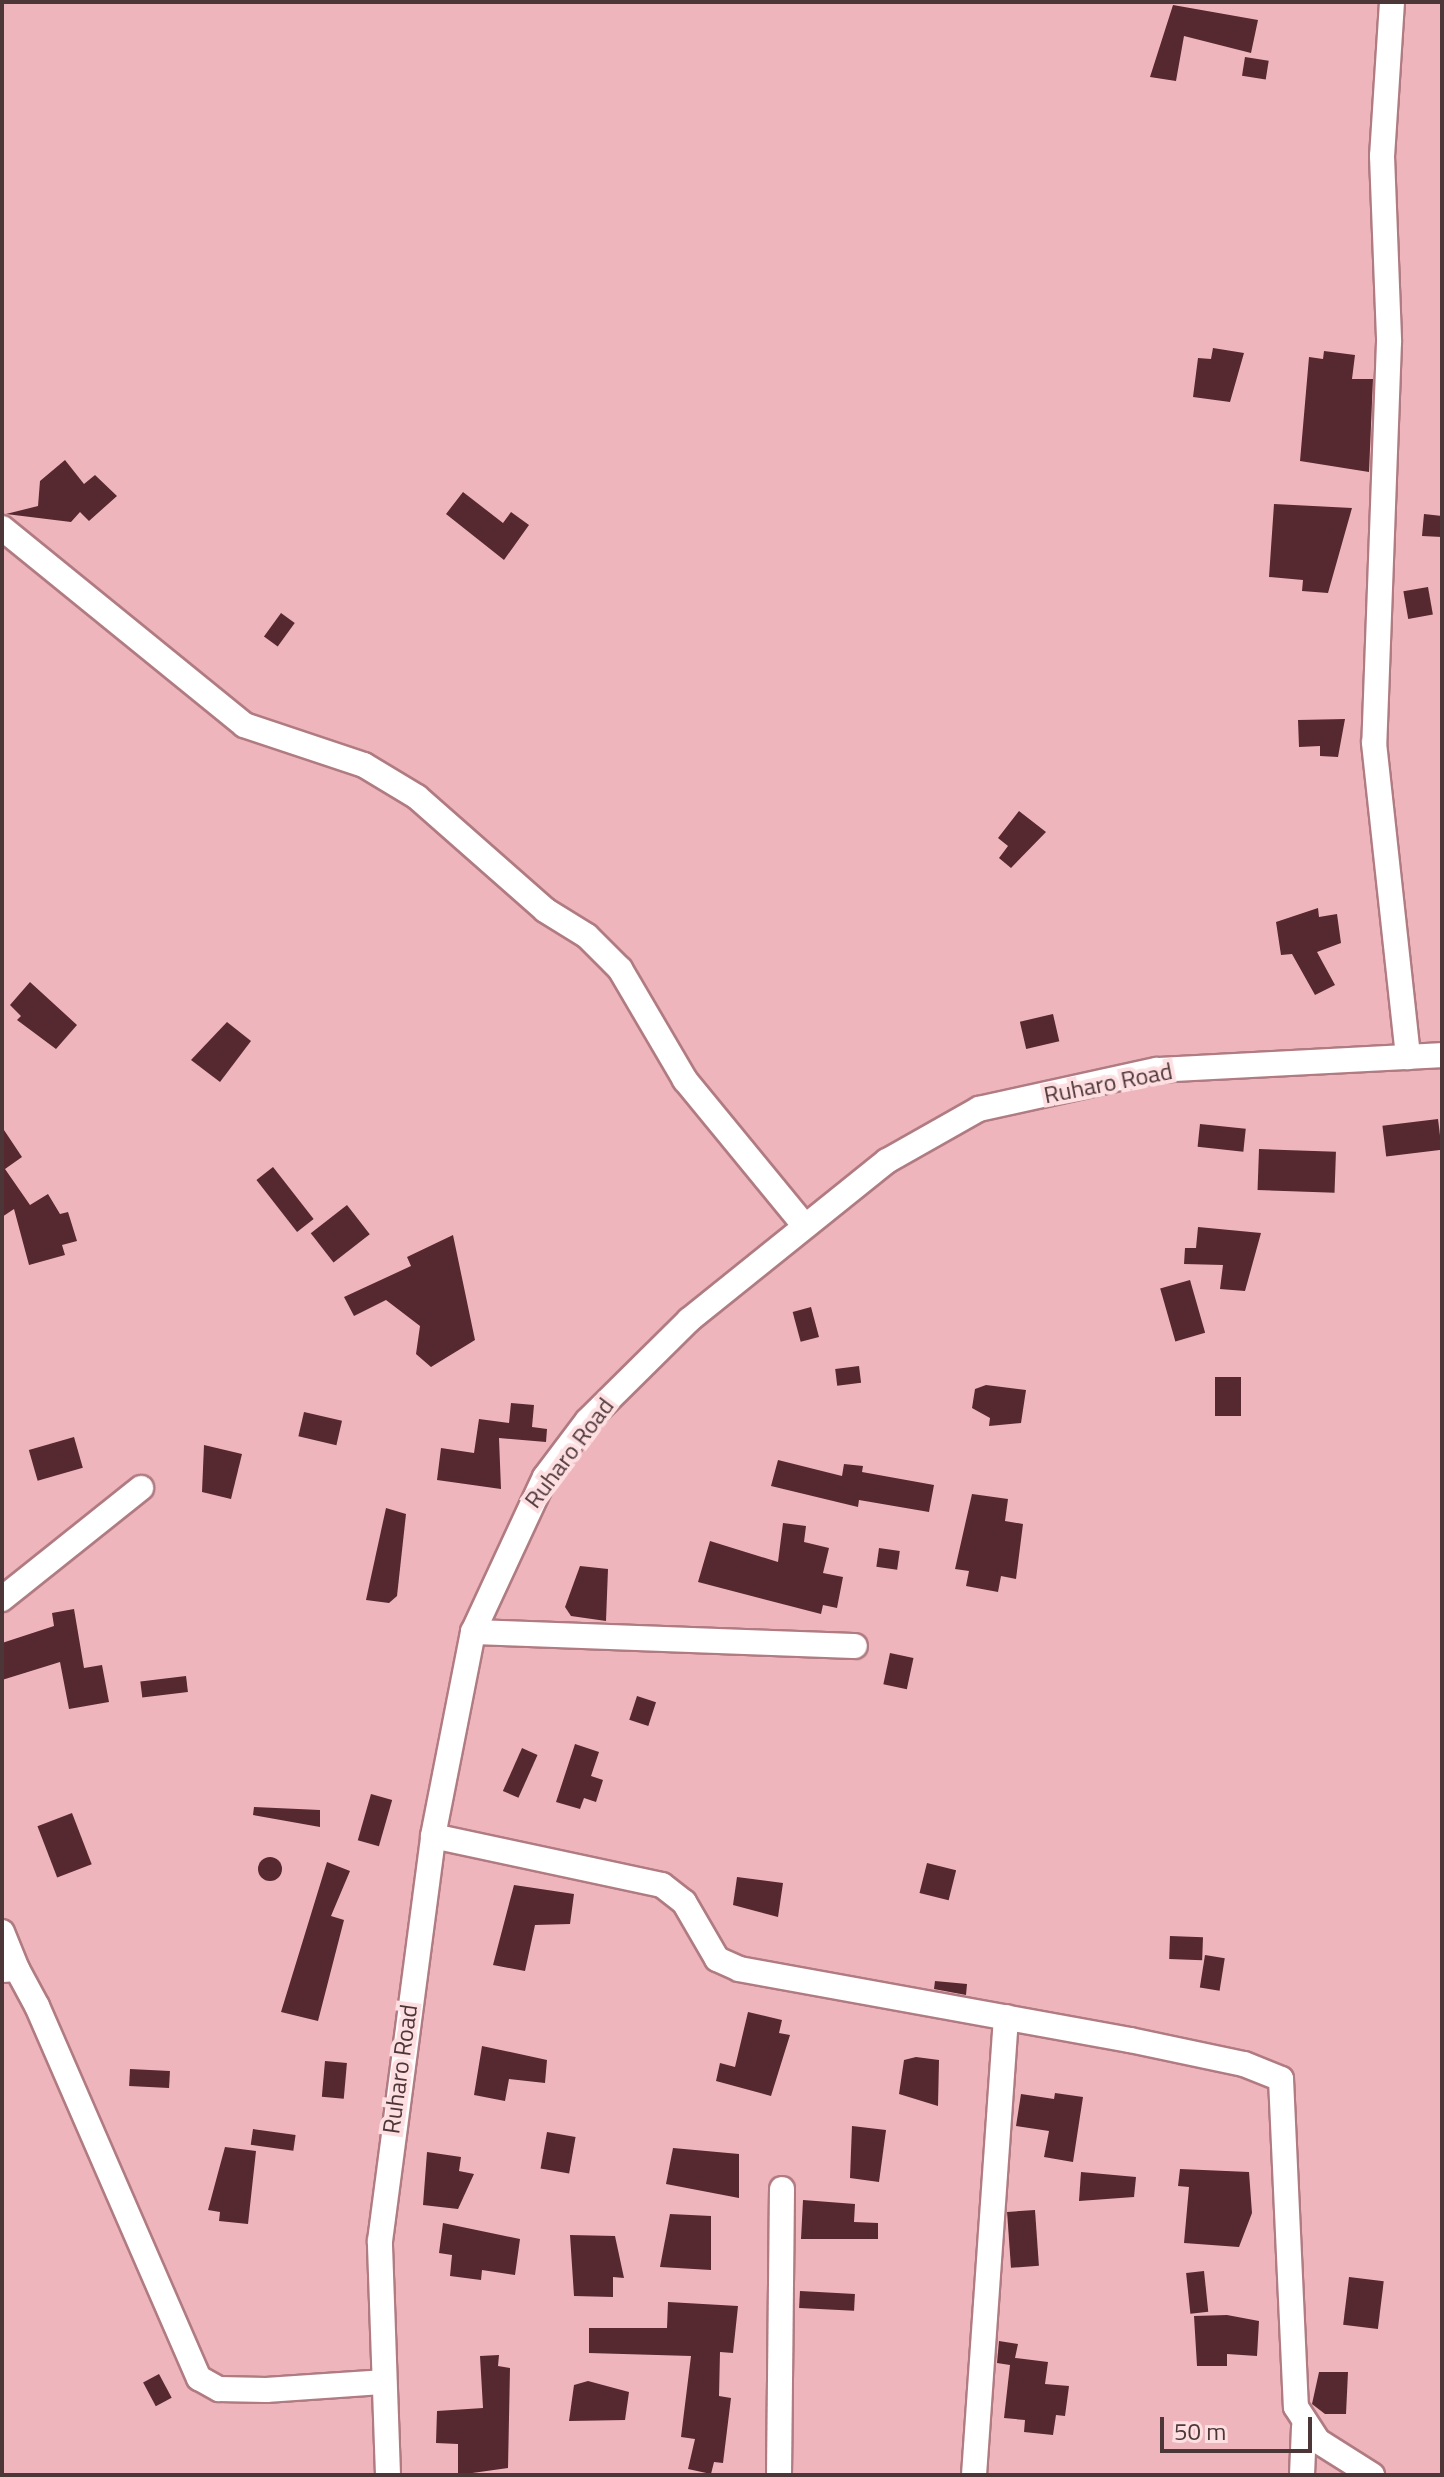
<!DOCTYPE html>
<html>
<head>
<meta charset="utf-8">
<style>
  body { margin:0 }
  #map { position:relative; width:1444px; height:2477px; overflow:hidden; background:#efb5bc; font-family:"Titillium Web",sans-serif }
  div>[style] { position:absolute }
  [style*='--x'] { left:calc(var(--x)*1px); top:calc(var(--y)*1px); width:calc(var(--w)*1px); rotate:calc(var(--a)*1deg) }
  .building>* { inset:0; background:#562830; transform-origin:0 0 }
  .round { border-radius:50% }
  .roads { filter:drop-shadow(2px 0 #b07b81) drop-shadow(-2px 0 #b07b81) drop-shadow(0 2px #b07b81) drop-shadow(0 -2px #b07b81) }
  .minor>* { height:24px; margin:-12px; padding:0 12px; transform-origin:12px; border-radius:12px; background:#fff }
  span { translate:-50% -50%; white-space:nowrap; text-align:center; line-height:1.15; -webkit-text-stroke:8px #fddee1; paint-order:stroke }
  .street-label { font-size:24px; color:#4d3638 }
  .frame { position:absolute; inset:0; border:4px solid #4d3638; pointer-events:none }
  .scale { position:absolute; left:1160px; top:2417px; width:152px; height:36px; box-sizing:border-box; border:4px solid #4d3638; border-top:0; padding-left:10px; font-size:24px; line-height:28px; white-space:nowrap; color:#4d3638; -webkit-text-stroke:6px #fddee1; paint-order:stroke }
</style>
</head>
<body>
<div id="map">
  <div class="building">
    <div style="clip-path:polygon(1173px 5px,1258px 20px,1251px 53px,1184px 36px,1176px 81px,1150px 77px)"></div>
    <div style="left:1245px;top:57px;width:24px;height:19px;rotate:9deg"></div>
    <div style="clip-path:polygon(1213px 348px,1244px 353px,1230px 402px,1193px 397px,1198px 358px,1211px 359px)"></div>
    <div style="clip-path:polygon(1324px 351px,1355px 355px,1352px 379px,1373px 379px,1369px 472px,1300px 461px,1309px 357px,1323px 359px)"></div>
    <div style="clip-path:polygon(65px 460px,84px 484px,95px 475px,117px 496px,89px 521px,80px 512px,71px 522px,6px 514px,38px 506px,40px 481px)"></div>
    <div style="clip-path:polygon(463px 492px,503px 523px,511px 512px,529px 525px,504px 560px,446px 514px)"></div>
    <div style="clip-path:polygon(1274px 504px,1352px 508px,1328px 593px,1302px 591px,1303px 580px,1269px 577px)"></div>
    <div style="clip-path:polygon(1424px 514px,1442px 516px,1442px 537px,1422px 536px)"></div>
    <div style="left:1428px;top:587px;width:28px;height:25px;rotate:80deg"></div>
    <div style="left:281px;top:613px;width:17px;height:29px;rotate:36deg"></div>
    <div style="clip-path:polygon(1345px 719px,1338px 757px,1320px 756px,1320px 746px,1299px 747px,1298px 720px)"></div>
    <div style="clip-path:polygon(1019px 811px,1046px 832px,1011px 868px,999px 858px,1008px 846px,998px 838px)"></div>
    <div style="clip-path:polygon(1318px 908px,1319px 917px,1337px 914px,1341px 943px,1317px 952px,1335px 985px,1315px 995px,1292px 954px,1281px 955px,1276px 922px)"></div>
    <div style="clip-path:polygon(30px 982px,77px 1025px,56px 1049px,17px 1020px,21px 1016px,10px 1005px)"></div>
    <div style="left:1053px;top:1014px;width:28px;height:34px;rotate:77deg"></div>
    <div style="clip-path:polygon(227px 1022px,251px 1041px,220px 1082px,191px 1060px)"></div>
    <div style="left:1438px;top:1119px;width:31px;height:56px;rotate:83deg"></div>
    <div style="left:1200px;top:1124px;width:46px;height:23px;rotate:6deg"></div>
    <div style="clip-path:polygon(2px 1127px,22px 1157px,5px 1169px,30px 1205px,48px 1194px,60px 1214px,68px 1212px,77px 1241px,62px 1245px,65px 1255px,29px 1265px,14px 1209px,2px 1217px)"></div>
    <div style="left:1259px;top:1149px;width:77px;height:41px;rotate:2deg"></div>
    <div style="left:273px;top:1167px;width:66px;height:21px;rotate:52deg"></div>
    <div style="left:347px;top:1205px;width:37px;height:46px;rotate:52deg"></div>
    <div style="clip-path:polygon(1198px 1227px,1261px 1233px,1245px 1291px,1220px 1289px,1223px 1265px,1184px 1264px,1185px 1248px,1196px 1248px)"></div>
    <div style="clip-path:polygon(453px 1235px,475px 1340px,431px 1367px,416px 1354px,420px 1326px,386px 1300px,354px 1316px,344px 1297px,411px 1266px,407px 1257px)"></div>
    <div style="left:1190px;top:1280px;width:55px;height:31px;rotate:74deg"></div>
    <div style="left:811px;top:1307px;width:31px;height:19px;rotate:75deg"></div>
    <div style="left:859px;top:1366px;width:17px;height:24px;rotate:83deg"></div>
    <div style="left:1215px;top:1377px;width:26px;height:39px"></div>
    <div style="clip-path:polygon(986px 1385px,1026px 1390px,1021px 1423px,989px 1426px,990px 1418px,972px 1408px,975px 1389px)"></div>
    <div style="clip-path:polygon(511px 1403px,534px 1405px,532px 1427px,547px 1429px,546px 1442px,499px 1438px,501px 1489px,437px 1480px,441px 1448px,474px 1453px,479px 1419px,509px 1423px)"></div>
    <div style="left:304px;top:1412px;width:39px;height:25px;rotate:13deg"></div>
    <div style="left:74px;top:1437px;width:32px;height:47px;rotate:74deg"></div>
    <div style="clip-path:polygon(204px 1445px,242px 1454px,231px 1499px,202px 1492px)"></div>
    <div style="clip-path:polygon(778px 1460px,842px 1476px,844px 1464px,863px 1466px,862px 1472px,934px 1485px,929px 1512px,859px 1500px,858px 1507px,771px 1486px)"></div>
    <div style="clip-path:polygon(972px 1494px,1008px 1499px,1005px 1521px,1023px 1524px,1016px 1579px,1001px 1576px,998px 1592px,966px 1586px,969px 1571px,955px 1569px)"></div>
    <div style="clip-path:polygon(386px 1508px,406px 1514px,397px 1596px,389px 1603px,366px 1600px)"></div>
    <div style="clip-path:polygon(783px 1523px,806px 1526px,804px 1542px,829px 1548px,823px 1573px,843px 1577px,837px 1608px,823px 1605px,821px 1614px,698px 1582px,710px 1541px,778px 1562px)"></div>
    <div style="left:879px;top:1548px;width:21px;height:19px;rotate:8deg"></div>
    <div style="clip-path:polygon(580px 1566px,608px 1569px,606px 1621px,571px 1616px,565px 1607px)"></div>
    <div style="clip-path:polygon(74px 1609px,84px 1668px,102px 1665px,109px 1702px,69px 1709px,60px 1662px,2px 1680px,2px 1643px,54px 1626px,52px 1613px)"></div>
    <div style="left:890px;top:1653px;width:24px;height:32px;rotate:12deg"></div>
    <div style="left:186px;top:1676px;width:16px;height:46px;rotate:83deg"></div>
    <div style="left:637px;top:1696px;width:20px;height:25px;rotate:18deg"></div>
    <div style="clip-path:polygon(575px 1744px,599px 1752px,591px 1776px,603px 1780px,596px 1802px,584px 1798px,580px 1809px,556px 1802px)"></div>
    <div style="left:522px;top:1748px;width:17px;height:47px;rotate:24deg"></div>
    <div style="left:371px;top:1794px;width:22px;height:48px;rotate:16deg"></div>
    <div style="clip-path:polygon(254px 1807px,320px 1810px,320px 1827px,253px 1815px)"></div>
    <div style="left:72px;top:1813px;width:55px;height:37px;rotate:69deg"></div>
    <div class="round" style="left:258px;top:1857px;width:24px;height:24px"></div>
    <div style="clip-path:polygon(327px 1862px,350px 1871px,331px 1916px,344px 1920px,318px 2021px,281px 2012px)"></div>
    <div style="left:927px;top:1863px;width:30px;height:31px;rotate:14deg"></div>
    <div style="clip-path:polygon(737px 1877px,783px 1883px,778px 1917px,733px 1905px)"></div>
    <div style="clip-path:polygon(514px 1885px,574px 1894px,570px 1924px,535px 1925px,525px 1971px,493px 1965px)"></div>
    <div style="left:1170px;top:1936px;width:33px;height:23px;rotate:2deg"></div>
    <div style="left:1205px;top:1955px;width:20px;height:33px;rotate:9deg"></div>
    <div style="clip-path:polygon(935px 1981px,967px 1984px,966px 1995px,934px 1989px)"></div>
    <div style="clip-path:polygon(748px 2012px,782px 2020px,779px 2033px,790px 2035px,771px 2096px,716px 2081px,720px 2063px,735px 2067px)"></div>
    <div style="clip-path:polygon(482px 2046px,547px 2060px,545px 2083px,509px 2079px,505px 2101px,474px 2095px)"></div>
    <div style="clip-path:polygon(916px 2057px,939px 2060px,938px 2106px,899px 2094px,904px 2060px)"></div>
    <div style="left:325px;top:2061px;width:22px;height:36px;rotate:5deg"></div>
    <div style="left:130px;top:2069px;width:40px;height:17px;rotate:3deg"></div>
    <div style="clip-path:polygon(1055px 2093px,1083px 2097px,1073px 2162px,1044px 2157px,1049px 2131px,1016px 2126px,1021px 2094px,1054px 2099px)"></div>
    <div style="clip-path:polygon(852px 2126px,886px 2130px,879px 2182px,850px 2178px)"></div>
    <div style="left:253px;top:2129px;width:43px;height:16px;rotate:8deg"></div>
    <div style="left:547px;top:2132px;width:29px;height:37px;rotate:10deg"></div>
    <div style="clip-path:polygon(225px 2147px,256px 2151px,248px 2224px,219px 2221px,220px 2212px,208px 2210px)"></div>
    <div style="clip-path:polygon(673px 2148px,739px 2154px,739px 2198px,666px 2184px)"></div>
    <div style="clip-path:polygon(427px 2152px,461px 2157px,459px 2171px,474px 2174px,458px 2209px,423px 2205px)"></div>
    <div style="clip-path:polygon(1180px 2169px,1249px 2172px,1252px 2213px,1239px 2247px,1184px 2243px,1189px 2187px,1178px 2186px)"></div>
    <div style="clip-path:polygon(1081px 2172px,1136px 2177px,1134px 2197px,1079px 2201px)"></div>
    <div style="clip-path:polygon(803px 2200px,855px 2204px,854px 2222px,878px 2223px,878px 2239px,801px 2239px)"></div>
    <div style="left:1035px;top:2210px;width:56px;height:28px;rotate:86deg"></div>
    <div style="clip-path:polygon(670px 2214px,711px 2216px,711px 2270px,660px 2267px)"></div>
    <div style="clip-path:polygon(443px 2223px,520px 2239px,515px 2275px,482px 2270px,481px 2280px,450px 2276px,452px 2255px,439px 2253px)"></div>
    <div style="clip-path:polygon(570px 2235px,615px 2236px,624px 2278px,613px 2277px,613px 2297px,574px 2296px)"></div>
    <div style="left:1204px;top:2271px;width:41px;height:18px;rotate:84deg"></div>
    <div style="left:1349px;top:2277px;width:35px;height:48px;rotate:7deg"></div>
    <div style="left:800px;top:2291px;width:55px;height:17px;rotate:3deg"></div>
    <div style="clip-path:polygon(668px 2302px,738px 2306px,733px 2353px,720px 2352px,719px 2396px,731px 2398px,723px 2463px,714px 2462px,711px 2474px,688px 2469px,695px 2439px,681px 2437px,691px 2356px,589px 2353px,589px 2328px,667px 2328px)"></div>
    <div style="clip-path:polygon(1227px 2315px,1259px 2321px,1257px 2356px,1227px 2354px,1227px 2366px,1197px 2366px,1194px 2316px)"></div>
    <div style="clip-path:polygon(999px 2341px,1018px 2344px,1015px 2358px,1048px 2362px,1045px 2384px,1069px 2386px,1065px 2416px,1056px 2415px,1053px 2435px,1024px 2432px,1025px 2420px,1004px 2418px,1010px 2365px,997px 2363px)"></div>
    <div style="clip-path:polygon(499px 2355px,498px 2366px,510px 2368px,508px 2468px,458px 2475px,458px 2444px,436px 2443px,437px 2411px,483px 2408px,480px 2356px)"></div>
    <div style="clip-path:polygon(1319px 2372px,1348px 2372px,1346px 2414px,1325px 2414px,1312px 2404px)"></div>
    <div style="left:159px;top:2374px;width:27px;height:18px;rotate:62deg"></div>
    <div style="clip-path:polygon(588px 2381px,629px 2392px,625px 2420px,569px 2421px,574px 2385px)"></div>
  </div>
  <div class="roads">
    <div class="minor">
      <div style="--x:1392;--y:2;--w:154;--a:93.7"></div>
      <div style="--x:1382;--y:156;--w:186;--a:87.8"></div>
      <div style="--x:1389;--y:342;--w:401;--a:92.1"></div>
      <div style="--x:1374;--y:743;--w:316;--a:83.8"></div>
      <div style="--x:2;--y:528;--w:312;--a:39.1"></div>
      <div style="--x:244;--y:725;--w:126;--a:18.4"></div>
      <div style="--x:364;--y:765;--w:62;--a:31.1"></div>
      <div style="--x:417;--y:797;--w:171;--a:41.4"></div>
      <div style="--x:545;--y:910;--w:49;--a:31.8"></div>
      <div style="--x:587;--y:936;--w:47;--a:45"></div>
      <div style="--x:620;--y:969;--w:129;--a:59.6"></div>
      <div style="--x:685;--y:1080;--w:188;--a:50.6"></div>
      <div style="--x:2;--y:1599;--w:178;--a:-38.6"></div>
      <div style="--x:473;--y:1632;--w:382;--a:2.1"></div>
      <div style="--x:433;--y:1836;--w:234;--a:12.1"></div>
      <div style="--x:662;--y:1885;--w:28;--a:38"></div>
      <div style="--x:684;--y:1902;--w:66;--a:59.9"></div>
      <div style="--x:717;--y:1959;--w:24;--a:24"></div>
      <div style="--x:739;--y:1969;--w:397;--a:10.3"></div>
      <div style="--x:1130;--y:2040;--w:116;--a:11.9"></div>
      <div style="--x:1244;--y:2064;--w:40;--a:22"></div>
      <div style="--x:1281;--y:2079;--w:328;--a:87.4"></div>
      <div style="--x:1296;--y:2407;--w:40;--a:57.1"></div>
      <div style="--x:1318;--y:2441;--w:64;--a:32.2"></div>
      <div style="--x:2;--y:1932;--w:40;--a:68"></div>
      <div style="--x:2;--y:1970;--w:15;--a:-4"></div>
      <div style="--x:17;--y:1969;--w:42;--a:61.6"></div>
      <div style="--x:37;--y:2006;--w:406;--a:66.5"></div>
      <div style="--x:199;--y:2378;--w:23;--a:29"></div>
      <div style="--x:219;--y:2389;--w:47;--a:1.2"></div>
      <div style="--x:266;--y:2390;--w:116;--a:-3.9"></div>
      <div style="--x:388;--y:2475;--w:234;--a:-92"></div>
      <div style="--x:380;--y:2241;--w:408;--a:-82.5"></div>
      <div style="--x:433;--y:1836;--w:208;--a:-78.9"></div>
      <div style="--x:473;--y:1632;--w:171;--a:-65.1"></div>
      <div style="--x:545;--y:1477;--w:71;--a:-53"></div>
      <div style="--x:588;--y:1420;--w:142;--a:-44.7"></div>
      <div style="--x:689;--y:1320;--w:254;--a:-38.8"></div>
      <div style="--x:887;--y:1161;--w:106;--a:-29.5"></div>
      <div style="--x:979;--y:1109;--w:182;--a:-12.4"></div>
      <div style="--x:1157;--y:1070;--w:285;--a:-3"></div>
      <div style="--x:779;--y:2475;--w:286;--a:-89.4"></div>
      <div style="--x:974;--y:2475;--w:459;--a:-86"></div>
      <div style="--x:1302;--y:2475;--w:48;--a:-87.6"></div>
    </div>
  </div>
  <div class="street-label">
    <span style="left:1108px;top:1083px;rotate:-11deg">Ruharo Road</span>
    <span style="left:569px;top:1453px;rotate:-53deg">Ruharo Road</span>
    <span style="left:400px;top:2069px;rotate:-82deg">Ruharo Road</span>
  </div>
  <div class="frame"></div>
  <div class="scale">50 m</div>
</div>
</body>
</html>
